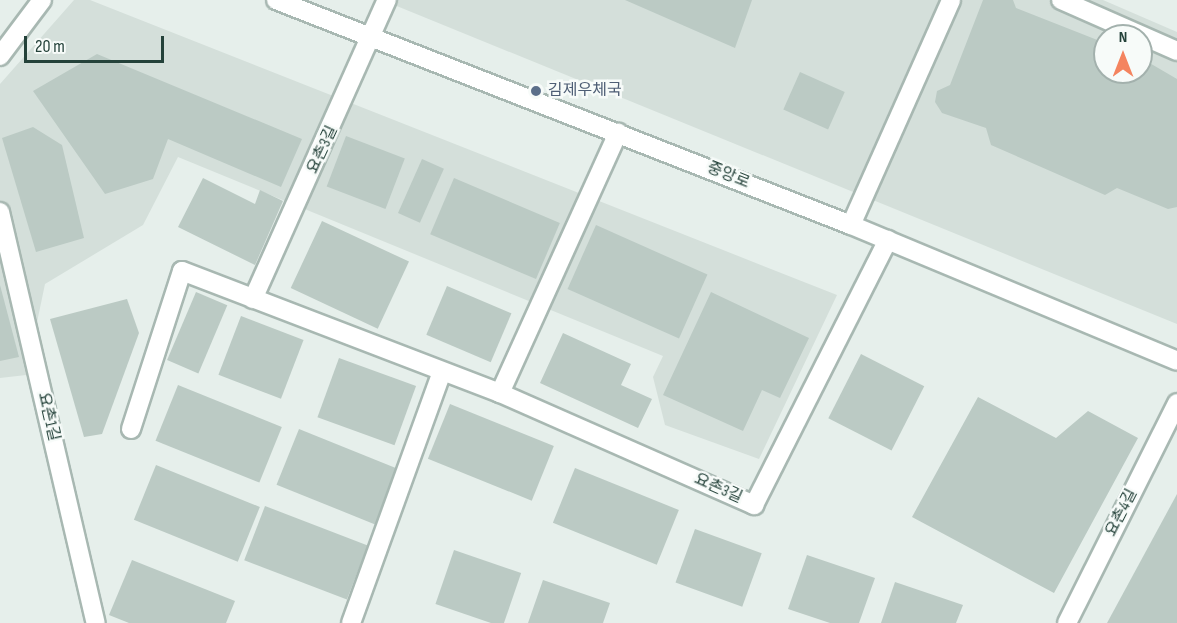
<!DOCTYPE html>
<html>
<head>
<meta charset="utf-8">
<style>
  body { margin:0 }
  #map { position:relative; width:1177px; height:623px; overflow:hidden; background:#e6efeb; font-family:"Sofia Sans Condensed","Noto Sans KR",sans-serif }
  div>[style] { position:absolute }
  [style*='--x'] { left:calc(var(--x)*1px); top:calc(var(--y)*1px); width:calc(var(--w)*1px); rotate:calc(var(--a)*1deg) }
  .built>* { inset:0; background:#d4dfda }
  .building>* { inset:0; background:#bbcac4; transform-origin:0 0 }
  .roads { filter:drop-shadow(2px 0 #a8b8b2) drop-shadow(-2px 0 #a8b8b2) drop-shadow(0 2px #a8b8b2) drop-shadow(0 -2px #a8b8b2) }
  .street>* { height:18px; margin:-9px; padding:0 9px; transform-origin:9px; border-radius:9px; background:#fff }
  .secondary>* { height:18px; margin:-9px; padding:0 9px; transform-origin:9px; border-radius:9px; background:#fff }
  .dots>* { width:16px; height:16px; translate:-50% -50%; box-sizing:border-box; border:3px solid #f7fbf9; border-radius:50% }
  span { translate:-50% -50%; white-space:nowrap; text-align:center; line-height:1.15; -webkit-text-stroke:5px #f7fbf9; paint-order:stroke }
  .service-label { font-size:16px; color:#4e5e75 }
  .left { translate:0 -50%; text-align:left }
  .street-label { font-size:16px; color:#24423a }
  .north { position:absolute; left:1093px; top:24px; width:60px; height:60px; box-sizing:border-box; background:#f7fbf9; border:2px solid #a3b1ad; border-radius:50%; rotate:0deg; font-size:16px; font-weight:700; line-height:24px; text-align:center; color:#24423a }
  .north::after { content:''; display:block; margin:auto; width:21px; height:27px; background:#f4845f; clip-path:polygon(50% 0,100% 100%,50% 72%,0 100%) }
  .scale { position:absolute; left:24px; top:36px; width:140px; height:27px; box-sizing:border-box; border:3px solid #24423a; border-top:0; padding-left:8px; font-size:18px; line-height:21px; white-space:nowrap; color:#24423a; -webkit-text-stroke:4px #f7fbf9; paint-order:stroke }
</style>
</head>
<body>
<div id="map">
  <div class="built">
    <div style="clip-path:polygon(74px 0,90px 0,837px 295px,759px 459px,665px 425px,653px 377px,663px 356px,178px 157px,143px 225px,45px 284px,26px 375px,0 378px,0 84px)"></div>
    <div style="clip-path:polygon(evenodd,382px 0,1103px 0,1177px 32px,1177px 324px,382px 0,1105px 36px,1141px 36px,1141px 72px,1105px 72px,1105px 36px)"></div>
  </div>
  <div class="building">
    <div style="clip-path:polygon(625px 0,752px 0,735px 48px)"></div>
    <div style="clip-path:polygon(983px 0,1013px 0,1016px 8px,1105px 43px,1105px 72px,1141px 72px,1141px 58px,1177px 79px,1177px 207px,1168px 209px,1117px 188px,1105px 195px,991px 145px,986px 128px,942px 113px,935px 102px,937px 91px,950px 85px)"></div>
    <div style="clip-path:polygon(97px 54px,302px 139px,281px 187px,168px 139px,153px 179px,105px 194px,33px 91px)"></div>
    <div style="left:800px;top:72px;width:49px;height:41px;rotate:24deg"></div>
    <div style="clip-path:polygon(33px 127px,62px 145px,84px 238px,36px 252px,2px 138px)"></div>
    <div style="left:346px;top:136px;width:63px;height:54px;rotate:21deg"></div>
    <div style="left:422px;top:159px;width:24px;height:59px;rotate:24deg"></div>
    <div style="clip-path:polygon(203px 178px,255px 204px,260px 190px,283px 201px,255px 265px,178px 227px)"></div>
    <div style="left:454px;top:178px;width:115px;height:61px;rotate:23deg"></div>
    <div style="left:322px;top:221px;width:96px;height:74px;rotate:25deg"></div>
    <div style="left:596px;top:225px;width:122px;height:70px;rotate:24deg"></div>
    <div style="clip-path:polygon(0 285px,19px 357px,0 361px)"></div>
    <div style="left:447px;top:286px;width:70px;height:53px;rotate:23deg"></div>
    <div style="left:196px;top:292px;width:34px;height:74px;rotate:23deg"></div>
    <div style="clip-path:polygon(711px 292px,809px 338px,780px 398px,762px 390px,743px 431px,663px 395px)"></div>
    <div style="clip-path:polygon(127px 299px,139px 333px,102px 434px,84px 437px,50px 319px)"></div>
    <div style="left:241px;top:316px;width:67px;height:63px;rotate:21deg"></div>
    <div style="clip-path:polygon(563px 333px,631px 364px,621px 385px,652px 399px,638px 428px,540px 383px)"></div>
    <div style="left:861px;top:354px;width:71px;height:72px;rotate:27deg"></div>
    <div style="left:339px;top:358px;width:82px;height:63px;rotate:20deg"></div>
    <div style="left:178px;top:385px;width:112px;height:60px;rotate:22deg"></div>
    <div style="clip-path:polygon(978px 397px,1056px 438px,1088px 411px,1138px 438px,1054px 593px,912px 517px)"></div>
    <div style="left:450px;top:404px;width:112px;height:59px;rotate:22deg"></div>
    <div style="left:299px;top:429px;width:111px;height:60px;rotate:22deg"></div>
    <div style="left:156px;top:465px;width:112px;height:59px;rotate:22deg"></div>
    <div style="left:575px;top:468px;width:112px;height:59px;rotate:22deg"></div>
    <div style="clip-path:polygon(1177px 494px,1177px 623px,1107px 623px)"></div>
    <div style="left:265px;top:506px;width:110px;height:58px;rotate:21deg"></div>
    <div style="left:695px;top:529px;width:71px;height:57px;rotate:20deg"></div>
    <div style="left:454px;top:550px;width:71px;height:57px;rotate:19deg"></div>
    <div style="clip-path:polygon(807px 555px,875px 578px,859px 623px,830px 623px,788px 609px)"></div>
    <div style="clip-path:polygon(132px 560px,235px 601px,226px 623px,129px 623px,109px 615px)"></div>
    <div style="clip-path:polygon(543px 580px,610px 603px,603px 623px,528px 623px)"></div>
    <div style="clip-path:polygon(895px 582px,963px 605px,956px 623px,881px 623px)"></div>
  </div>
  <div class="roads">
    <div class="street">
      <div style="--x:1061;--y:0;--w:127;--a:23.7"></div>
      <div style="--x:0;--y:56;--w:70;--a:-53.1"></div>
      <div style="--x:0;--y:212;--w:422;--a:76.9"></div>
      <div style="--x:851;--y:225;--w:246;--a:-66"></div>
      <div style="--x:253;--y:299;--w:328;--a:-65.9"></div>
      <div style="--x:500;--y:393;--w:286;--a:-65.6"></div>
      <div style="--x:131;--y:429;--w:166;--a:-72.1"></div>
      <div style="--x:182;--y:271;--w:341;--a:21"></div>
      <div style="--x:500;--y:393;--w:278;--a:23.8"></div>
      <div style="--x:754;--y:505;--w:297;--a:-63.2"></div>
      <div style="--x:351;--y:623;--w:265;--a:-70.1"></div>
      <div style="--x:1067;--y:623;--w:246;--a:-63.4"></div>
    </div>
    <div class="secondary">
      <div style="--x:276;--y:0;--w:617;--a:21.37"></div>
      <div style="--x:851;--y:225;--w:353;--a:22.6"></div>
    </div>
  </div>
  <div class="dots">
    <div style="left:536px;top:91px;background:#5c6f8a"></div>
  </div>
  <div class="service-label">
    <span class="left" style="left:548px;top:91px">김제우체국</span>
  </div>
  <div class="street-label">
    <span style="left:323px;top:150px;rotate:-65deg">요촌3길</span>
    <span style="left:728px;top:176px;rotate:22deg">중앙로</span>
    <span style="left:48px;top:417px;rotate:77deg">요촌1길</span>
    <span style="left:718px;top:489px;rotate:24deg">요촌3길</span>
    <span style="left:1122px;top:513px;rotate:-63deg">요촌4길</span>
  </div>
  <div class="north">N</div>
  <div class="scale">20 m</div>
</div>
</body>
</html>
